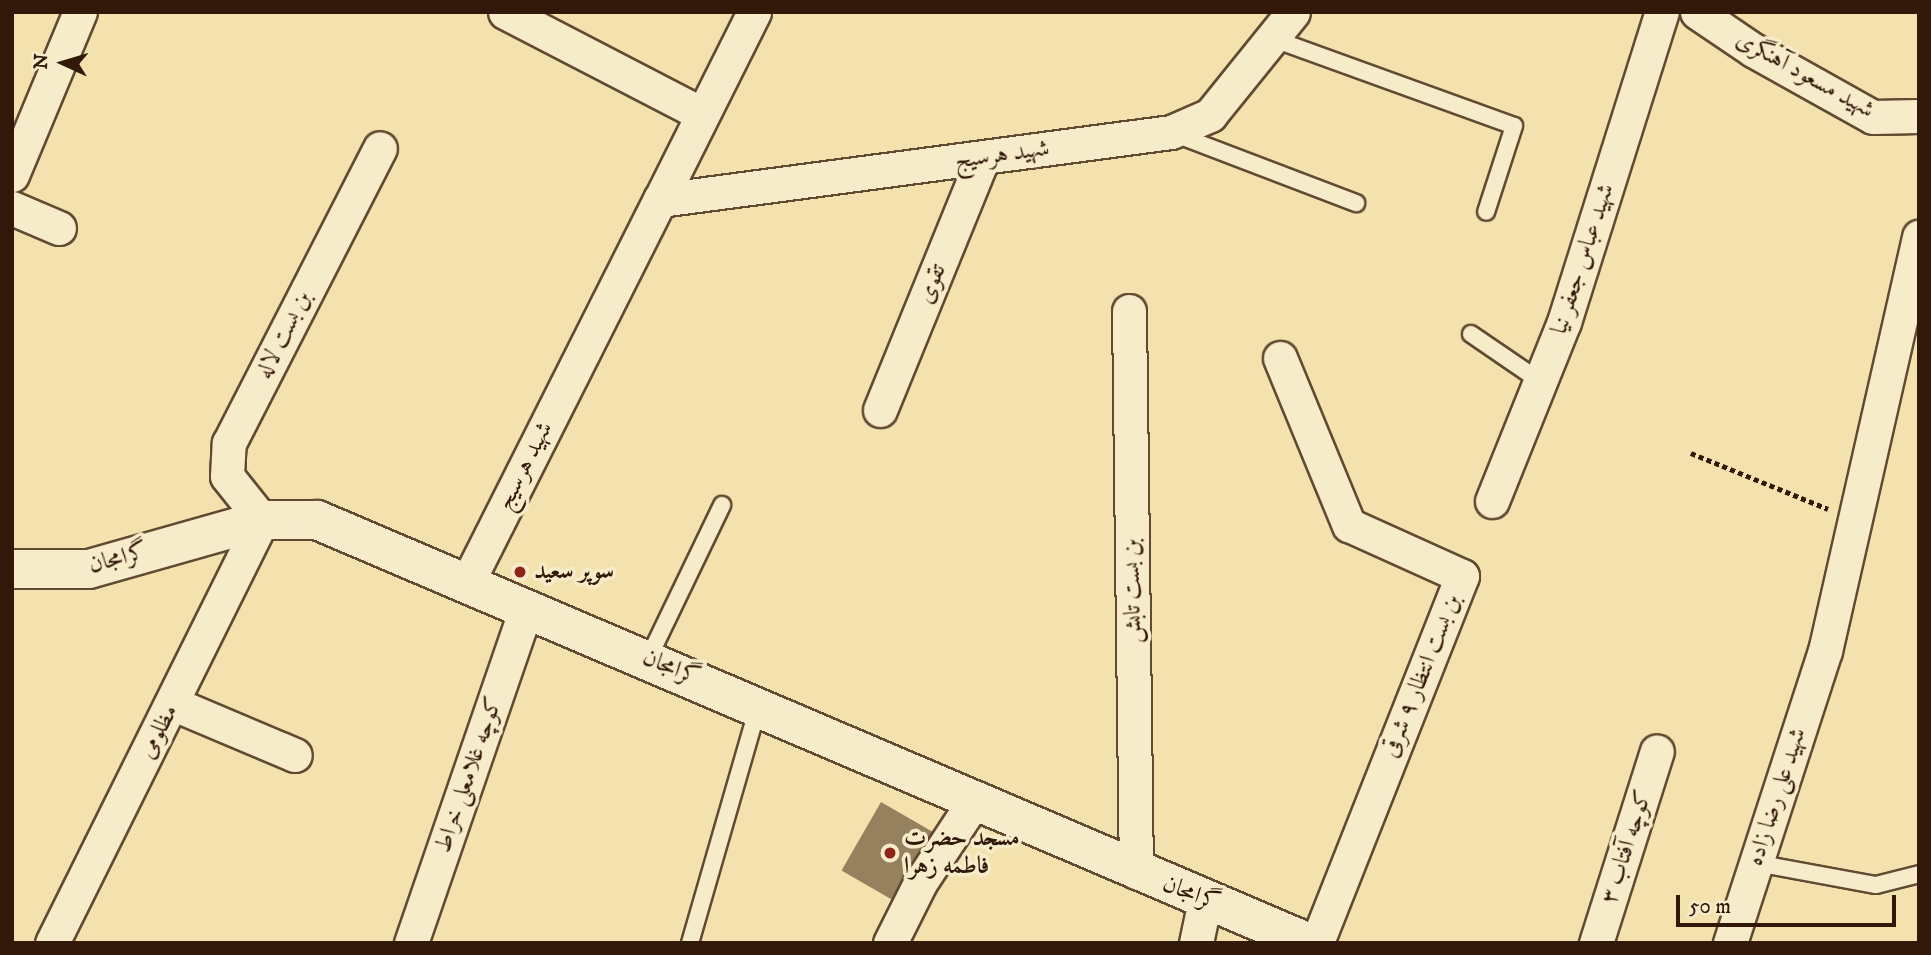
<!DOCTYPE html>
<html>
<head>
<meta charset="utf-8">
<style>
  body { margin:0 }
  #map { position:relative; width:1931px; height:955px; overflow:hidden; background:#f3e1ae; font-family:"IM FELL DW Pica",Amiri,serif }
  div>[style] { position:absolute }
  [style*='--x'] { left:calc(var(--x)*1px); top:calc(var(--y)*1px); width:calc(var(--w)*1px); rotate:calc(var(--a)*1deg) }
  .building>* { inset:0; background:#96815f; transform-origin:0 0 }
  .path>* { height:4.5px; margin-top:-2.25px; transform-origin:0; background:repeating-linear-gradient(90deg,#321809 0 5px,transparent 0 8.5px) }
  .roads { filter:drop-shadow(2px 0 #624a32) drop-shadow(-2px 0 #624a32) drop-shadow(0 2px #624a32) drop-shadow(0 -2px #624a32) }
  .lane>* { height:16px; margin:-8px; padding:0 8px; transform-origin:8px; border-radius:8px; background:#f7ecca }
  .street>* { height:33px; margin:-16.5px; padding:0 16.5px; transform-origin:16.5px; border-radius:16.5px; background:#f7ecca }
  .secondary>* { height:38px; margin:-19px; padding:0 19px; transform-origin:19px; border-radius:19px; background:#f7ecca }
  .dots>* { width:19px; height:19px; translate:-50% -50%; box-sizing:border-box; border:4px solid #f7ecca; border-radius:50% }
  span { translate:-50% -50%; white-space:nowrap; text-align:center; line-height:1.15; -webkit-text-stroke:7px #f7ecca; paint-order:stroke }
  .street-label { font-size:24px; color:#321809 }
  .poi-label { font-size:24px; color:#321809; font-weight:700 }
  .left { translate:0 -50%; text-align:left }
  .frame { position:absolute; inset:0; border:14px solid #321809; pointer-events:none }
  .north { position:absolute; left:28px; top:28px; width:70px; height:70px; -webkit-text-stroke:5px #f7ecca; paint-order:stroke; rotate:274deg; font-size:19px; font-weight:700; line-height:28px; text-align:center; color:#321809 }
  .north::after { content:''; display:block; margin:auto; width:24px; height:32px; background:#321809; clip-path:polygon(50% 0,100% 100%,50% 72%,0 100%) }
  .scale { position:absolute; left:1676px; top:895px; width:220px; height:32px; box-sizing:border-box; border:4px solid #321809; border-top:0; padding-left:9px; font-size:21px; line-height:24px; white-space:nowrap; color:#321809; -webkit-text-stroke:5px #f7ecca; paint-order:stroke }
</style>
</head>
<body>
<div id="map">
  <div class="building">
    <div style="left:881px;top:802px;width:66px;height:79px;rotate:30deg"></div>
  </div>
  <div class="path">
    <div style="--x:1691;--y:453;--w:148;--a:22.2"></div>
  </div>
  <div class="roads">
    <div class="lane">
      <div style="--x:1271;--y:38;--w:258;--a:19.9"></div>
      <div style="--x:1514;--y:126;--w:90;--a:108"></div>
      <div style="--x:1175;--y:134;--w:194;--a:20.9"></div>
      <div style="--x:1471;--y:334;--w:83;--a:34.3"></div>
      <div style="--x:648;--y:659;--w:171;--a:-64.3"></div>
      <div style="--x:1756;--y:863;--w:122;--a:10.4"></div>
      <div style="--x:1876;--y:885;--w:44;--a:-14.3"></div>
      <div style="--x:690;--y:943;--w:245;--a:-73.9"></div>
    </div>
    <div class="street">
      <div style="--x:505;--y:12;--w:222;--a:27.4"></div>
      <div style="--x:1697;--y:12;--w:68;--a:34.2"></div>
      <div style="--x:1753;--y:50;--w:137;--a:29.2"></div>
      <div style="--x:1873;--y:117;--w:46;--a:-1.2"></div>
      <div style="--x:12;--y:175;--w:177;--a:-67.4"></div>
      <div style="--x:660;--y:200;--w:210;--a:-63.4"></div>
      <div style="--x:12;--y:208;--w:51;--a:23.1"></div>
      <div style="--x:1129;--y:311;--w:561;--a:89.29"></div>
      <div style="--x:1280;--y:358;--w:181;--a:67.6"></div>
      <div style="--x:1349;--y:525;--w:124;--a:24.3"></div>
      <div style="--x:1462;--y:576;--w:395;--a:111.6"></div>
      <div style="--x:880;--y:410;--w:272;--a:-67.8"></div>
      <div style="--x:1492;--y:501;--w:193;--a:-68.1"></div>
      <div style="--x:1564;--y:322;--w:325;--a:-72.5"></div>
      <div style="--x:467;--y:583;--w:429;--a:-63.3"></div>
      <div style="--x:660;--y:200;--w:516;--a:-7.58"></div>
      <div style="--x:1171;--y:132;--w:43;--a:-23.6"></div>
      <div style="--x:1210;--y:115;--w:132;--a:-51.1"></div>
      <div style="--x:174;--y:704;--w:131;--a:22.9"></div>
      <div style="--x:52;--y:943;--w:472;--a:-63.6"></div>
      <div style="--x:262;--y:520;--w:56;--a:-128.5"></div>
      <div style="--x:227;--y:476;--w:33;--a:-87"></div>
      <div style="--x:229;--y:443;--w:331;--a:-62.9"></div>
      <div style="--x:411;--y:943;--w:355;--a:-71"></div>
      <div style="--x:890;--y:943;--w:67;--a:-63.4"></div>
      <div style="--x:920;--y:883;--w:102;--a:-56.6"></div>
      <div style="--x:1196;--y:943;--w:44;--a:-78.2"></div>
      <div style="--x:1596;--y:943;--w:201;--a:-72.4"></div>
      <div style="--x:1730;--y:943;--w:307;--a:-72"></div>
      <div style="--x:1825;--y:651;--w:425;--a:-77.2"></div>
    </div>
    <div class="secondary">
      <div style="--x:12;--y:569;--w:77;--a:0"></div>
      <div style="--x:89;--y:569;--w:180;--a:-15.8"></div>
      <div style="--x:262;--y:520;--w:55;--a:0"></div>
      <div style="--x:317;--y:520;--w:1078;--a:23.09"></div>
    </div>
  </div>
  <div class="dots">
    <div style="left:520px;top:572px;background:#8f2418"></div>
    <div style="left:890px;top:853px;background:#8f2418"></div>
  </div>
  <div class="street-label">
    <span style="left:1805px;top:75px;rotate:29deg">شهید مسعود آهنگری</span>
    <span style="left:1002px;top:155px;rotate:-8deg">شهید هرسیج</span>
    <span style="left:1583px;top:259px;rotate:-72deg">شهید عباس جعفر نیا</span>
    <span style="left:932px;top:284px;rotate:-68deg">تقوی</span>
    <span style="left:284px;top:335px;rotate:-63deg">بن بست لاله</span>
    <span style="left:525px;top:466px;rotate:-63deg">شهید هرسیج</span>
    <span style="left:118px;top:559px;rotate:-14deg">گرامجان</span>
    <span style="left:1133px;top:591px;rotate:-91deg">بن بست تابش</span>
    <span style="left:671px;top:668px;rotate:23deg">گرامجان</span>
    <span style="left:1422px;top:676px;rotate:-68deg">بن بست انتظار ۹ شرقی</span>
    <span style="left:159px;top:732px;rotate:-63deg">مظلومی</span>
    <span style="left:469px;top:775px;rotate:-71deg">کوچه غلامعلی خراط</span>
    <span style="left:1777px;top:797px;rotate:-72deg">شهید علی رضا زاده</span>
    <span style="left:1627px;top:847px;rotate:-72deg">کوچه آفتاب ۳</span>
    <span style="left:1191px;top:894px;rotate:22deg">گرامجان</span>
  </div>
  <div class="poi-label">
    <span class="left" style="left:534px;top:572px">سوپر سعید</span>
    <span class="left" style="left:904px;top:853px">مسجد حضرت<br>فاطمه زهرا</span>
  </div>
  <div class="frame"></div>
  <div class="north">N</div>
  <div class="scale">50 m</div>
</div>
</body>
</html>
